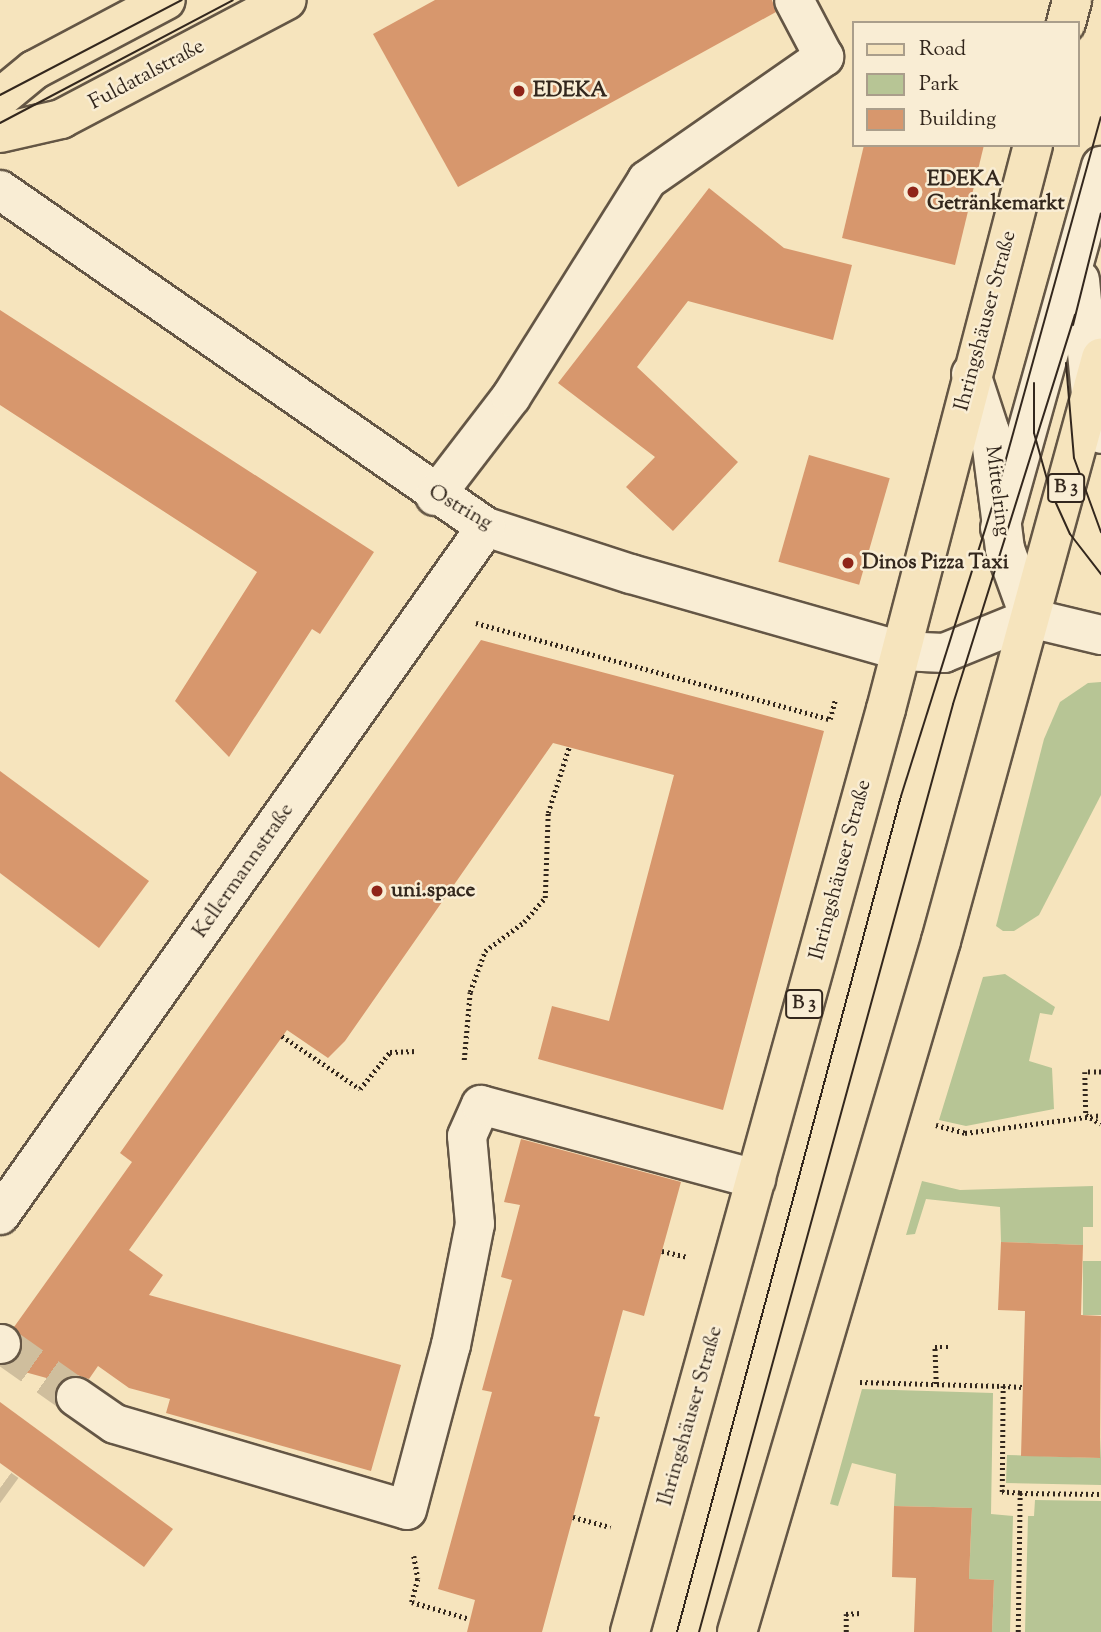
<!DOCTYPE html>
<html>
<head>
<meta charset="utf-8">
<style>
  body { margin:0 }
  #map { position:relative; width:1101px; height:1632px; overflow:hidden; background:#f6e4bd; font-family:"Sorts Mill Goudy",serif }
  div>[style] { position:absolute }
  [style*='--x'] { left:calc(var(--x)*1px); top:calc(var(--y)*1px); width:calc(var(--w)*1px); rotate:calc(var(--a)*1deg) }
  .green>* { inset:0; background:#b7c595; transform-origin:0 0 }
  .building>* { inset:0; background:#d7976d; transform-origin:0 0 }
  .minor-tunnel>* { height:38px; margin-top:-19px; transform-origin:0; background:repeating-linear-gradient(90deg,#cfbe9d 0 38px,transparent 0 57px) }
  .path>* { height:4.5px; margin-top:-2.25px; transform-origin:0; background:repeating-linear-gradient(90deg,#33271d 0 2px,transparent 0 5.5px) }
  .roads { filter:drop-shadow(2px 0 #645645) drop-shadow(-2px 0 #645645) drop-shadow(0 2px #645645) drop-shadow(0 -2px #645645) }
  .minor>* { height:38px; margin:-19px; padding:0 19px; transform-origin:19px; border-radius:19px; background:#f9edd4 }
  .major>* { height:38px; margin:-19px; padding:0 19px; transform-origin:19px; border-radius:19px; background:#f6e4bd }
  .tram>* { height:2px; margin:-1px; padding:0 1px; transform-origin:1px; border-radius:1px; background:#33271d }
  .dots>* { width:19px; height:19px; translate:-50% -50%; box-sizing:border-box; border:4px solid #f9edd4; border-radius:50% }
  span { translate:-50% -50%; white-space:nowrap; text-align:center; line-height:1.15; -webkit-text-stroke:5px #f9edd4; paint-order:stroke }
  .shield-label span { padding:2px 5px; background:#f9edd4; border:2px solid; border-radius:5px; -webkit-text-stroke-width:0 }
  .shield-label { font-size:19px; color:#33271d; font-weight:700 }
  .street-label { font-size:21px; color:#33271d }
  .poi-label { font-size:21px; color:#33271d; font-weight:700 }
  .left { translate:0 -50%; text-align:left }
  .legend { position:absolute; left:852px; top:21px; width:228px; height:126px; box-sizing:border-box; background:#f9edd4; border:2px solid #aa9e8b; margin:0; padding:9px 12px; list-style:none; font-size:21px; color:#33271d }
  .legend li { display:flex; align-items:center; gap:14px; height:35px }
  .legend b { width:35px; border:2px solid #aa9e8b }
</style>
</head>
<body>
<div id="map">
  <div class="green">
    <div style="clip-path:polygon(1101px 682px,1101px 795px,1039px 915px,1014px 931px,1003px 931px,996px 926px,1044px 739px,1060px 702px,1088px 683px)"></div>
    <div style="clip-path:polygon(1005px 974px,1055px 1007px,1052px 1015px,1040px 1013px,1029px 1061px,1052px 1068px,1054px 1109px,966px 1126px,939px 1120px,983px 977px)"></div>
    <div style="clip-path:polygon(922px 1181px,960px 1190px,1093px 1186px,1093px 1227px,1083px 1227px,1083px 1245px,1001px 1242px,1000px 1207px,926px 1199px,915px 1234px,906px 1235px)"></div>
    <div style="left:1083px;top:1261px;width:18px;height:54px"></div>
    <div style="clip-path:polygon(862px 1389px,993px 1393px,991px 1514px,1013px 1516px,1010px 1632px,992px 1632px,994px 1580px,969px 1579px,972px 1508px,894px 1506px,896px 1474px,852px 1463px,838px 1506px,830px 1504px)"></div>
    <div style="clip-path:polygon(1101px 1437px,1101px 1485px,1006px 1483px,1007px 1455px,1100px 1458px)"></div>
    <div style="clip-path:polygon(1035px 1500px,1101px 1501px,1101px 1632px,1025px 1632px,1028px 1516px,1034px 1516px)"></div>
  </div>
  <div class="building">
    <div style="clip-path:polygon(435px 0,772px 0,776px 12px,458px 187px,373px 34px)"></div>
    <div style="clip-path:polygon(864px 145px,984px 145px,955px 265px,842px 238px)"></div>
    <div style="clip-path:polygon(709px 188px,784px 248px,852px 265px,833px 340px,688px 301px,637px 367px,738px 462px,673px 531px,626px 487px,655px 457px,558px 383px)"></div>
    <div style="clip-path:polygon(0 310px,374px 552px,320px 634px,312px 629px,229px 757px,175px 701px,257px 572px,0 405px)"></div>
    <div style="left:809px;top:455px;width:84px;height:111px;rotate:16deg"></div>
    <div style="clip-path:polygon(481px 640px,824px 731px,723px 1110px,538px 1059px,552px 1006px,609px 1021px,674px 775px,553px 743px,345px 1041px,328px 1058px,287px 1030px,129px 1250px,163px 1275px,149px 1295px,401px 1365px,371px 1471px,166px 1413px,170px 1399px,129px 1388px,98px 1366px,89px 1379px,77px 1375px,61px 1382px,3px 1366px,20px 1354px,23px 1343px,14px 1327px,132px 1162px,120px 1153px)"></div>
    <div style="clip-path:polygon(0 771px,149px 881px,99px 948px,0 873px)"></div>
    <div style="clip-path:polygon(521px 1139px,681px 1182px,644px 1316px,623px 1310px,594px 1416px,600px 1417px,542px 1632px,467px 1632px,475px 1600px,438px 1589px,492px 1392px,482px 1390px,512px 1280px,501px 1277px,520px 1205px,504px 1202px)"></div>
    <div style="clip-path:polygon(1001px 1242px,1083px 1245px,1081px 1315px,1101px 1316px,1100px 1458px,1021px 1456px,1025px 1311px,998px 1310px)"></div>
    <div style="clip-path:polygon(0 1402px,173px 1529px,144px 1567px,0 1463px)"></div>
    <div style="clip-path:polygon(894px 1506px,972px 1508px,969px 1579px,994px 1580px,992px 1632px,914px 1632px,916px 1578px,892px 1577px)"></div>
  </div>
  <div class="minor-tunnel">
    <div style="--x:1;--y:1344;--w:92;--a:35.2"></div>
    <div style="--x:0;--y:1488;--w:9;--a:36"></div>
  </div>
  <div class="path">
    <div style="--x:476;--y:623;--w:367;--a:15.2"></div>
    <div style="--x:830;--y:719;--w:20;--a:-75"></div>
    <div style="--x:282;--y:1036;--w:94;--a:34.2"></div>
    <div style="--x:360;--y:1089;--w:48;--a:-51"></div>
    <div style="--x:390;--y:1052;--w:27;--a:-2"></div>
    <div style="--x:464;--y:1060;--w:68;--a:-85"></div>
    <div style="--x:470;--y:992;--w:44;--a:-69.9"></div>
    <div style="--x:485;--y:951;--w:49;--a:-36.6"></div>
    <div style="--x:524;--y:922;--w:32;--a:-49"></div>
    <div style="--x:545;--y:898;--w:85;--a:-88"></div>
    <div style="--x:548;--y:813;--w:69;--a:-72.3"></div>
    <div style="--x:1101;--y:1072;--w:16;--a:180"></div>
    <div style="--x:1085;--y:1072;--w:43;--a:88.7"></div>
    <div style="--x:1086;--y:1115;--w:17;--a:31"></div>
    <div style="--x:936;--y:1125;--w:30;--a:15"></div>
    <div style="--x:965;--y:1133;--w:137;--a:-7.5"></div>
    <div style="--x:662;--y:1251;--w:26;--a:13"></div>
    <div style="--x:860;--y:1382;--w:143;--a:1.6"></div>
    <div style="--x:936;--y:1384;--w:37;--a:-92"></div>
    <div style="--x:935;--y:1347;--w:15;--a:0"></div>
    <div style="--x:1020;--y:1493;--w:81;--a:0.7"></div>
    <div style="--x:573;--y:1517;--w:39;--a:15"></div>
    <div style="--x:414;--y:1556;--w:23;--a:80"></div>
    <div style="--x:418;--y:1579;--w:24;--a:105"></div>
    <div style="--x:412;--y:1602;--w:60;--a:16.3"></div>
    <div style="--x:846;--y:1632;--w:18;--a:-90"></div>
    <div style="--x:846;--y:1614;--w:14;--a:-4"></div>
    <div style="--x:1018;--y:1632;--w:139;--a:-89.2"></div>
    <div style="--x:1020;--y:1493;--w:18;--a:-177"></div>
    <div style="--x:1002;--y:1492;--w:106;--a:-89.5"></div>
    <div style="--x:1003;--y:1386;--w:20;--a:3"></div>
  </div>
  <div class="roads">
    <div class="minor">
      <div style="--x:0;--y:190;--w:591;--a:34.74"></div>
      <div style="--x:486;--y:527;--w:152;--a:18"></div>
      <div style="--x:631;--y:574;--w:281;--a:15.9"></div>
      <div style="--x:901;--y:651;--w:43;--a:2.7"></div>
      <div style="--x:944;--y:653;--w:93;--a:-22.1"></div>
      <div style="--x:1080;--y:280;--w:115;--a:84.5"></div>
      <div style="--x:1091;--y:394;--w:41;--a:76"></div>
      <div style="--x:971;--y:374;--w:61;--a:71.9"></div>
      <div style="--x:990;--y:432;--w:118;--a:82.7"></div>
      <div style="--x:1005;--y:549;--w:73;--a:70.1"></div>
      <div style="--x:1030;--y:618;--w:73;--a:13.5"></div>
      <div style="--x:435;--y:496;--w:125;--a:-52.5"></div>
      <div style="--x:511;--y:397;--w:256;--a:-57.9"></div>
      <div style="--x:647;--y:180;--w:216;--a:-34.8"></div>
      <div style="--x:824;--y:57;--w:64;--a:-117.8"></div>
      <div style="--x:1000;--y:528;--w:376;--a:-74.4"></div>
      <div style="--x:0;--y:1215;--w:842;--a:-54.76"></div>
      <div style="--x:0;--y:1344;--w:1;--a:0"></div>
      <div style="--x:76;--y:1397;--w:47;--a:34.7"></div>
      <div style="--x:115;--y:1424;--w:304;--a:16.4"></div>
      <div style="--x:407;--y:1510;--w:171;--a:-75.1"></div>
      <div style="--x:451;--y:1345;--w:123;--a:-78.8"></div>
      <div style="--x:475;--y:1224;--w:88;--a:-95.2"></div>
      <div style="--x:467;--y:1136;--w:34;--a:-66"></div>
      <div style="--x:481;--y:1105;--w:285;--a:15.1"></div>
    </div>
    <div class="major">
      <div style="--x:1066;--y:23;--w:24;--a:-75"></div>
      <div style="--x:0;--y:98;--w:44;--a:-39.5"></div>
      <div style="--x:34;--y:70;--w:149;--a:-27.9"></div>
      <div style="--x:0;--y:133;--w:63;--a:-12.9"></div>
      <div style="--x:61;--y:119;--w:255;--a:-27.8"></div>
      <div style="--x:630;--y:1632;--w:958;--a:-74.5"></div>
      <div style="--x:886;--y:709;--w:583;--a:-75.39"></div>
      <div style="--x:737;--y:1632;--w:720;--a:-73.55"></div>
      <div style="--x:941;--y:941;--w:605;--a:-74.65"></div>
    </div>
  </div>
  <div class="tram">
    <div style="--x:0;--y:95;--w:205;--a:-27.6"></div>
    <div style="--x:0;--y:123;--w:263;--a:-27.8"></div>
    <div style="--x:1073;--y:325;--w:115;--a:-76"></div>
    <div style="--x:1066;--y:363;--w:95;--a:85.2"></div>
    <div style="--x:1074;--y:458;--w:79;--a:70"></div>
    <div style="--x:1034;--y:383;--w:50;--a:90"></div>
    <div style="--x:1034;--y:433;--w:59;--a:74.3"></div>
    <div style="--x:1050;--y:490;--w:48;--a:65.6"></div>
    <div style="--x:1070;--y:534;--w:51;--a:52.2"></div>
    <div style="--x:677;--y:1632;--w:865;--a:-75"></div>
    <div style="--x:901;--y:796;--w:316;--a:-72.5"></div>
    <div style="--x:996;--y:495;--w:392;--a:-74.5"></div>
    <div style="--x:699;--y:1632;--w:962;--a:-74.69"></div>
    <div style="--x:953;--y:704;--w:408;--a:-72.6"></div>
  </div>
  <div class="dots">
    <div style="left:519px;top:91px;background:#8f2418"></div>
    <div style="left:913px;top:192px;background:#8f2418"></div>
    <div style="left:848px;top:563px;background:#8f2418"></div>
    <div style="left:377px;top:891px;background:#8f2418"></div>
  </div>
  <div class="shield-label">
    <span style="left:1066px;top:488px">B 3</span>
    <span style="left:804px;top:1004px">B 3</span>
  </div>
  <div class="street-label">
    <span style="left:147px;top:75px;rotate:-28deg">Fuldatalstraße</span>
    <span style="left:986px;top:321px;rotate:-75deg">Ihringshäuser Straße</span>
    <span style="left:997px;top:491px;rotate:83deg">Mittelring</span>
    <span style="left:460px;top:508px;rotate:30deg">Ostring</span>
    <span style="left:841px;top:870px;rotate:-75deg">Ihringshäuser Straße</span>
    <span style="left:244px;top:871px;rotate:-55deg">Kellermannstraße</span>
    <span style="left:691px;top:1416px;rotate:-74deg">Ihringshäuser Straße</span>
  </div>
  <div class="poi-label">
    <span class="left" style="left:533px;top:91px">EDEKA</span>
    <span class="left" style="left:927px;top:192px">EDEKA<br>Getränkemarkt</span>
    <span class="left" style="left:862px;top:563px">Dinos Pizza Taxi</span>
    <span class="left" style="left:391px;top:891px">uni.space</span>
  </div>
  <ul class="legend">
  <li><b style="height:9px;background:#f6e4bd"></b>Road</li>
  <li><b style="height:19px;background:#b7c595"></b>Park</li>
  <li><b style="height:19px;background:#d7976d"></b>Building</li>
  </ul>
</div>
</body>
</html>
